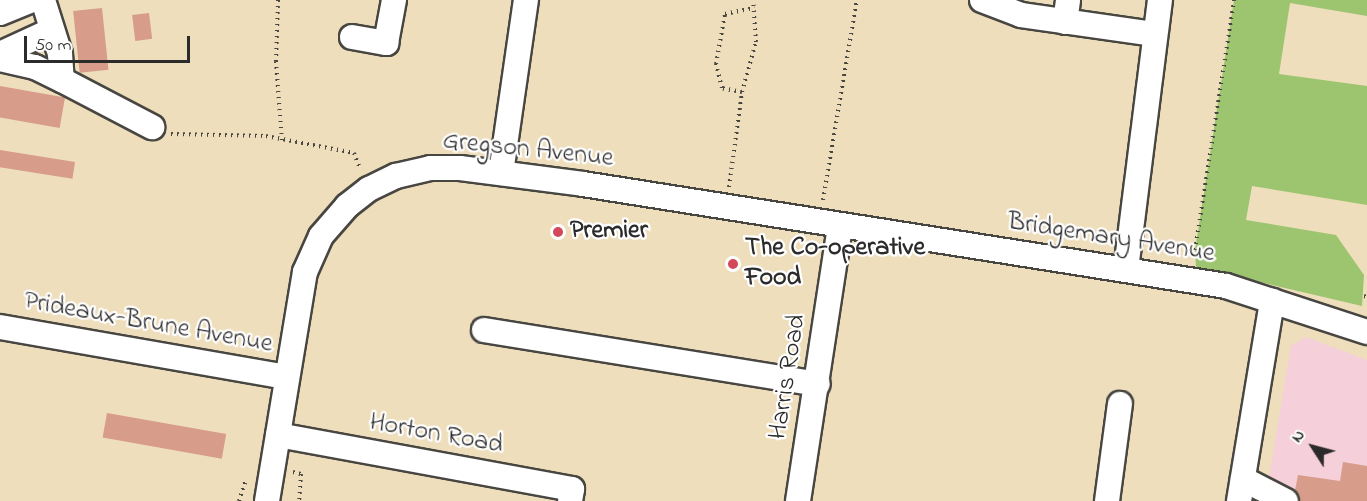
<!DOCTYPE html>
<html>
<head>
<meta charset="utf-8">
<style>
  body { margin:0 }
  #map { position:relative; width:1367px; height:501px; overflow:hidden; background:#eedebc; font-family:"Indie Flower",sans-serif }
  div>[style] { position:absolute }
  [style*='--x'] { left:calc(var(--x)*1px); top:calc(var(--y)*1px); width:calc(var(--w)*1px); rotate:calc(var(--a)*1deg) }
  .built>* { inset:0; background:#f5cfda }
  .green>* { inset:0; background:#9dc46f }
  .building>* { inset:0; background:#d79c8a; transform-origin:0 0 }
  .path>* { height:4px; margin-top:-2px; transform-origin:0; background:repeating-linear-gradient(90deg,#484641 0 1.5px,transparent 0 6px) }
  .roads { filter:drop-shadow(2px 0 #484641) drop-shadow(-2px 0 #484641) drop-shadow(0 2px #484641) drop-shadow(0 -2px #484641) }
  .minor>* { height:24px; margin:-12px; padding:0 12px; transform-origin:12px; border-radius:12px; background:#fff }
  .dots>* { width:16px; height:16px; translate:-50% -50%; box-sizing:border-box; border:3px solid #fff; border-radius:50% }
  span { translate:-50% -50%; white-space:nowrap; text-align:center; line-height:1.15; -webkit-text-stroke:4.5px #fff; paint-order:stroke }
  .street-label { font-size:26px; color:#2b2b2b }
  .poi-label { font-size:26px; color:#2b2b2b; font-weight:700 }
  .left { translate:0 -50%; text-align:left }
  .north { position:absolute; left:1283px; top:417px; width:60px; height:60px; -webkit-text-stroke:4px #fff; paint-order:stroke; rotate:306deg; font-size:16px; font-weight:700; line-height:24px; text-align:center; color:#2b2b2b }
  .north::after { content:''; display:block; margin:auto; width:21px; height:27px; background:#2b2b2b; clip-path:polygon(50% 0,100% 100%,50% 72%,0 100%) }
  .scale { position:absolute; left:24px; top:36px; width:166px; height:27px; box-sizing:border-box; border:3px solid #2b2b2b; border-top:0; padding-left:8px; font-size:18px; line-height:21px; white-space:nowrap; color:#2b2b2b; -webkit-text-stroke:4px #fff; paint-order:stroke }
</style>
</head>
<body>
<div id="map">
  <div class="built">
    <div style="clip-path:polygon(1306px 337px,1367px 360px,1367px 501px,1265px 501px,1291px 346px)"></div>
  </div>
  <div class="green">
    <div style="clip-path:polygon(1234px 0,1367px 0,1367px 16px,1290px 3px,1279px 74px,1367px 86px,1367px 205px,1252px 186px,1246px 220px,1336px 235px,1364px 275px,1362px 306px,1196px 267px,1195px 250px)"></div>
  </div>
  <div class="building">
    <div style="left:102px;top:8px;width:62px;height:29px;rotate:84deg"></div>
    <div style="left:149px;top:13px;width:26px;height:17px;rotate:83deg"></div>
    <div style="left:0;top:86px;width:66px;height:31px;rotate:10deg"></div>
    <div style="left:0;top:150px;width:76px;height:17px;rotate:9deg"></div>
    <div style="left:107px;top:413px;width:121px;height:25px;rotate:10deg"></div>
    <div style="clip-path:polygon(1343px 462px,1367px 466px,1367px 501px,1293px 501px,1298px 475px,1340px 481px)"></div>
  </div>
  <div class="path">
    <div style="--x:278;--y:0;--w:61;--a:91.9"></div>
    <div style="--x:276;--y:61;--w:80;--a:85.7"></div>
    <div style="--x:742;--y:92;--w:20;--a:-169"></div>
    <div style="--x:722;--y:88;--w:25;--a:-104"></div>
    <div style="--x:716;--y:64;--w:51;--a:-79.8"></div>
    <div style="--x:725;--y:14;--w:30;--a:-12"></div>
    <div style="--x:171;--y:134;--w:95;--a:1.2"></div>
    <div style="--x:266;--y:136;--w:90;--a:10.9"></div>
    <div style="--x:354;--y:153;--w:17;--a:69"></div>
    <div style="--x:729;--y:187;--w:96;--a:-82.2"></div>
    <div style="--x:742;--y:92;--w:52;--a:-74.4"></div>
    <div style="--x:756;--y:42;--w:42;--a:-94.1"></div>
    <div style="--x:823;--y:200;--w:203;--a:-80.4"></div>
    <div style="--x:1195;--y:250;--w:253;--a:-81.1"></div>
    <div style="--x:1364;--y:296;--w:3;--a:18"></div>
    <div style="--x:293;--y:472;--w:8;--a:14"></div>
    <div style="--x:301;--y:474;--w:27;--a:94"></div>
    <div style="--x:239;--y:501;--w:20;--a:-72"></div>
  </div>
  <div class="roads">
    <div class="minor">
      <div style="--x:43;--y:0;--w:57;--a:72.5"></div>
      <div style="--x:60;--y:54;--w:26;--a:86"></div>
      <div style="--x:62;--y:80;--w:102;--a:27.6"></div>
      <div style="--x:982;--y:0;--w:42;--a:21"></div>
      <div style="--x:1021;--y:15;--w:135;--a:8.1"></div>
      <div style="--x:0;--y:13;--w:35;--a:-22"></div>
      <div style="--x:1065;--y:22;--w:22;--a:-82"></div>
      <div style="--x:352;--y:37;--w:35;--a:10"></div>
      <div style="--x:386;--y:43;--w:44;--a:-79.5"></div>
      <div style="--x:0;--y:54;--w:57;--a:-24.8"></div>
      <div style="--x:0;--y:59;--w:36;--a:13"></div>
      <div style="--x:35;--y:67;--w:30;--a:26"></div>
      <div style="--x:501;--y:173;--w:175;--a:-81.8"></div>
      <div style="--x:1126;--y:269;--w:271;--a:-82.8"></div>
      <div style="--x:0;--y:327;--w:291;--a:9.9"></div>
      <div style="--x:484;--y:330;--w:338;--a:9.2"></div>
      <div style="--x:278;--y:435;--w:299;--a:10.4"></div>
      <div style="--x:572;--y:489;--w:12;--a:99"></div>
      <div style="--x:1243;--y:479;--w:48;--a:27.1"></div>
      <div style="--x:267;--y:501;--w:232;--a:-80.6"></div>
      <div style="--x:305;--y:272;--w:39;--a:-66"></div>
      <div style="--x:321;--y:236;--w:40;--a:-49"></div>
      <div style="--x:347;--y:206;--w:28;--a:-38"></div>
      <div style="--x:369;--y:189;--w:30;--a:-26"></div>
      <div style="--x:396;--y:176;--w:35;--a:-13"></div>
      <div style="--x:430;--y:168;--w:30;--a:0"></div>
      <div style="--x:460;--y:168;--w:124;--a:7.4"></div>
      <div style="--x:583;--y:184;--w:651;--a:9.01"></div>
      <div style="--x:1226;--y:286;--w:148;--a:18.1"></div>
      <div style="--x:798;--y:501;--w:278;--a:-81.3"></div>
      <div style="--x:1107;--y:501;--w:98;--a:-82.4"></div>
      <div style="--x:1239;--y:501;--w:203;--a:-80.6"></div>
    </div>
  </div>
  <div class="dots">
    <div style="left:558px;top:232px;background:#d1495b"></div>
    <div style="left:733px;top:264px;background:#d1495b"></div>
  </div>
  <div class="street-label">
    <span style="left:528px;top:151px;rotate:6deg">Gregson Avenue</span>
    <span style="left:1111px;top:239px;rotate:9deg">Bridgemary Avenue</span>
    <span style="left:148px;top:324px;rotate:10deg">Prideaux-Brune Avenue</span>
    <span style="left:789px;top:377px;rotate:-81deg">Harris Road</span>
    <span style="left:436px;top:435px;rotate:10deg">Horton Road</span>
  </div>
  <div class="poi-label">
    <span class="left" style="left:570px;top:232px">Premier</span>
    <span class="left" style="left:745px;top:264px">The Co-operative<br>Food</span>
  </div>
  <div class="north">N</div>
  <div class="scale">50 m</div>
</div>
</body>
</html>
